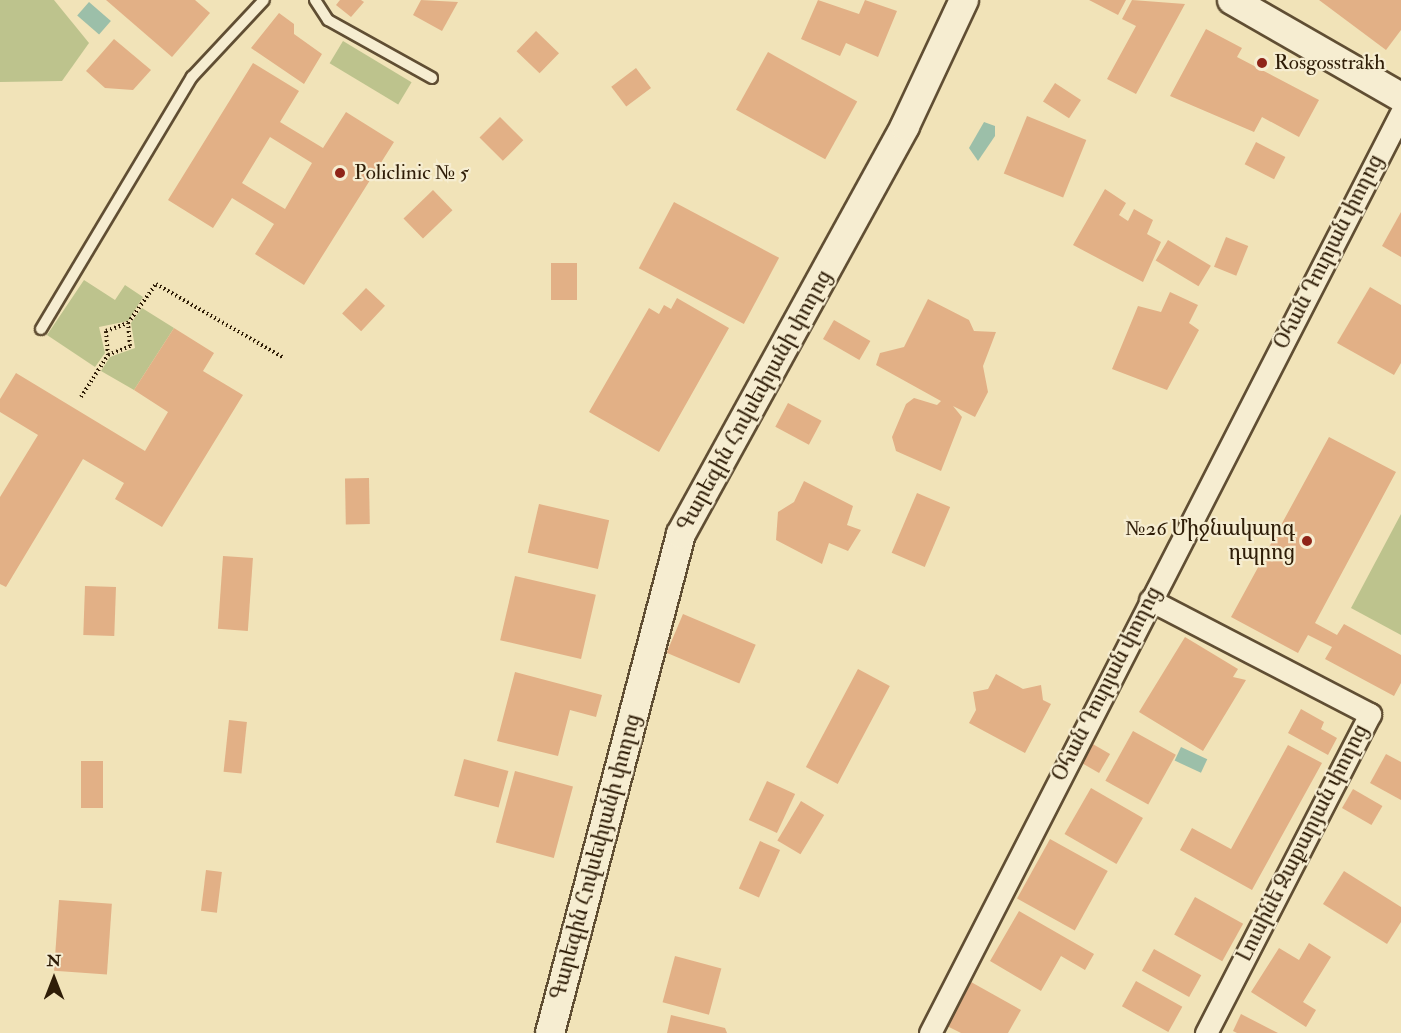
<!DOCTYPE html>
<html>
<head>
<meta charset="utf-8">
<style>
  body { margin:0 }
  #map { position:relative; width:1401px; height:1033px; overflow:hidden; background:#f1e3b8; font-family:"IM FELL Double Pica","Noto Serif Armenian",serif }
  div>[style] { position:absolute }
  [style*='--x'] { left:calc(var(--x)*1px); top:calc(var(--y)*1px); width:calc(var(--w)*1px); rotate:calc(var(--a)*1deg) }
  .green>* { inset:0; background:#bdc38d; transform-origin:0 0 }
  .water>* { inset:0; background:#9cbfa9; transform-origin:0 0 }
  .building>* { inset:0; background:#e2b086; transform-origin:0 0 }
  .path>* { height:4px; margin-top:-2px; transform-origin:0; background:repeating-linear-gradient(90deg,#2f1d07 0 1.5px,transparent 0 4.5px) }
  .roads { filter:drop-shadow(2px 0 #604e33) drop-shadow(-2px 0 #604e33) drop-shadow(0 2px #604e33) drop-shadow(0 -2px #604e33) }
  .lane>* { height:10px; margin:-5px; padding:0 5px; transform-origin:5px; border-radius:5px; background:#f6edd1 }
  .street>* { height:21px; margin:-10.5px; padding:0 10.5px; transform-origin:10.5px; border-radius:10.5px; background:#f6edd1 }
  .secondary>* { height:28px; margin:-14px; padding:0 14px; transform-origin:14px; border-radius:14px; background:#f6edd1 }
  .dots>* { width:16px; height:16px; translate:-50% -50%; box-sizing:border-box; border:3px solid #f6edd1; border-radius:50% }
  span { translate:-50% -50%; white-space:nowrap; text-align:center; line-height:1.15; -webkit-text-stroke:4.5px #f6edd1; paint-order:stroke }
  .poi-label { font-size:21px; color:#2f1d07 }
  .left { translate:0 -50%; text-align:left }
  .right { translate:-100% -50%; text-align:right }
  .street-label { font-size:21px; color:#2f1d07 }
  .north { position:absolute; left:24px; top:949px; width:60px; height:60px; -webkit-text-stroke:4px #f6edd1; paint-order:stroke; rotate:0deg; font-size:16px; font-weight:700; line-height:24px; text-align:center; color:#2f1d07 }
  .north::after { content:''; display:block; margin:auto; width:21px; height:27px; background:#2f1d07; clip-path:polygon(50% 0,100% 100%,50% 72%,0 100%) }
</style>
</head>
<body>
<div id="map">
  <div class="green">
    <div style="clip-path:polygon(0 0,54px 0,89px 43px,62px 81px,0 82px)"></div>
    <div style="left:343px;top:41px;width:80px;height:26px;rotate:31deg"></div>
    <div style="clip-path:polygon(84px 280px,115px 300px,125px 285px,143px 297px,128px 321px,99px 327px,105px 353px,95px 367px,47px 335px)"></div>
    <div style="clip-path:polygon(142px 308px,174px 328px,134px 390px,101px 371px,110px 357px,135px 348px,131px 323px)"></div>
    <div style="clip-path:polygon(1401px 514px,1401px 635px,1351px 608px)"></div>
  </div>
  <div class="water">
    <div style="left:89px;top:2px;width:29px;height:18px;rotate:41deg"></div>
    <div style="clip-path:polygon(984px 122px,995px 126px,995px 136px,978px 161px,969px 148px)"></div>
    <div style="left:1181px;top:747px;width:29px;height:15px;rotate:25deg"></div>
  </div>
  <div class="building">
    <div style="clip-path:polygon(106px 0,195px 0,210px 13px,172px 57px)"></div>
    <div style="clip-path:polygon(340px 0,361px 0,364px 2px,351px 17px,336px 5px)"></div>
    <div style="clip-path:polygon(421px 0,458px 2px,442px 31px,413px 15px)"></div>
    <div style="clip-path:polygon(818px 0,859px 14px,865px 0,897px 11px,878px 57px,846px 43px,840px 56px,801px 39px)"></div>
    <div style="clip-path:polygon(1089px 0,1126px 0,1118px 15px)"></div>
    <div style="clip-path:polygon(1132px 0,1185px 4px,1136px 94px,1107px 79px,1136px 26px,1122px 19px)"></div>
    <div style="clip-path:polygon(1319px 0,1401px 0,1401px 30px,1386px 50px)"></div>
    <div style="clip-path:polygon(279px 13px,294px 24px,294px 34px,322px 54px,304px 84px,251px 48px)"></div>
    <div style="clip-path:polygon(1206px 29px,1242px 48px,1237px 57px,1319px 100px,1299px 137px,1262px 117px,1254px 132px,1170px 96px)"></div>
    <div style="left:536px;top:31px;width:32px;height:28px;rotate:44deg"></div>
    <div style="clip-path:polygon(114px 39px,151px 70px,133px 90px,105px 88px,86px 71px)"></div>
    <div style="left:768px;top:52px;width:102px;height:66px;rotate:29deg"></div>
    <div style="clip-path:polygon(evenodd,253px 63px,299px 91px,280px 122px,323px 148px,346px 112px,394px 142px,304px 285px,255px 254px,274px 224px,232px 198px,213px 228px,168px 200px,253px 63px,270px 137px,312px 163px,285px 209px,242px 183px,270px 137px)"></div>
    <div style="left:636px;top:68px;width:25px;height:31px;rotate:53deg"></div>
    <div style="left:1055px;top:83px;width:31px;height:22px;rotate:33deg"></div>
    <div style="left:1027px;top:116px;width:64px;height:62px;rotate:22deg"></div>
    <div style="left:500px;top:117px;width:33px;height:29px;rotate:45deg"></div>
    <div style="left:1256px;top:142px;width:33px;height:25px;rotate:27deg"></div>
    <div style="clip-path:polygon(1105px 189px,1126px 203px,1119px 215px,1128px 221px,1134px 209px,1153px 220px,1147px 234px,1161px 242px,1143px 282px,1073px 245px)"></div>
    <div style="left:433px;top:190px;width:28px;height:41px;rotate:46deg"></div>
    <div style="left:674px;top:202px;width:119px;height:75px;rotate:28deg"></div>
    <div style="clip-path:polygon(1401px 212px,1401px 257px,1382px 246px)"></div>
    <div style="left:1226px;top:237px;width:24px;height:32px;rotate:22deg"></div>
    <div style="left:1168px;top:240px;width:50px;height:24px;rotate:31deg"></div>
    <div style="left:551px;top:263px;width:26px;height:37px"></div>
    <div style="clip-path:polygon(1370px 287px,1401px 305px,1401px 363px,1394px 375px,1337px 343px)"></div>
    <div style="left:366px;top:288px;width:26px;height:35px;rotate:43deg"></div>
    <div style="clip-path:polygon(1170px 292px,1198px 305px,1189px 323px,1199px 330px,1167px 390px,1112px 369px,1138px 306px,1161px 312px)"></div>
    <div style="clip-path:polygon(677px 298px,729px 328px,659px 452px,589px 412px,649px 308px,659px 314px,664px 305px,671px 309px)"></div>
    <div style="clip-path:polygon(928px 299px,969px 320px,974px 331px,996px 332px,983px 366px,988px 392px,975px 417px,953px 406px,962px 417px,941px 471px,896px 451px,892px 437px,906px 404px,914px 398px,937px 405px,941px 401px,876px 365px,880px 353px,904px 347px)"></div>
    <div style="left:834px;top:320px;width:42px;height:22px;rotate:30deg"></div>
    <div style="clip-path:polygon(174px 328px,214px 353px,203px 371px,243px 395px,162px 527px,115px 499px,124px 483px,83px 459px,6px 587px,0 584px,0 497px,38px 435px,0 412px,0 399px,16px 373px,145px 451px,168px 412px,134px 390px)"></div>
    <div style="left:788px;top:403px;width:38px;height:27px;rotate:28deg"></div>
    <div style="clip-path:polygon(1329px 437px,1396px 472px,1315px 623px,1337px 635px,1344px 624px,1401px 655px,1401px 683px,1394px 696px,1325px 659px,1332px 647px,1308px 635px,1298px 653px,1231px 617px)"></div>
    <div style="left:369px;top:478px;width:46px;height:24px;rotate:89deg"></div>
    <div style="clip-path:polygon(804px 481px,853px 506px,847px 525px,861px 530px,848px 551px,829px 543px,822px 564px,776px 540px,778px 512px,794px 502px)"></div>
    <div style="left:917px;top:493px;width:36px;height:65px;rotate:23deg"></div>
    <div style="left:539px;top:504px;width:72px;height:50px;rotate:13deg"></div>
    <div style="left:223px;top:556px;width:30px;height:73px;rotate:4deg"></div>
    <div style="left:515px;top:576px;width:83px;height:66px;rotate:13deg"></div>
    <div style="left:85px;top:586px;width:31px;height:49px;rotate:2deg"></div>
    <div style="left:683px;top:614px;width:79px;height:42px;rotate:23deg"></div>
    <div style="clip-path:polygon(1185px 637px,1238px 669px,1233px 677px,1246px 680px,1203px 751px,1139px 712px)"></div>
    <div style="left:858px;top:669px;width:36px;height:111px;rotate:28deg"></div>
    <div style="clip-path:polygon(515px 672px,602px 695px,596px 717px,570px 710px,558px 756px,497px 741px)"></div>
    <div style="clip-path:polygon(996px 674px,1023px 689px,1041px 685px,1043px 700px,1051px 704px,1025px 753px,969px 723px,976px 710px,973px 692px,988px 689px)"></div>
    <div style="clip-path:polygon(1301px 709px,1324px 722px,1321px 729px,1337px 738px,1328px 755px,1288px 733px)"></div>
    <div style="left:229px;top:720px;width:18px;height:52px;rotate:6deg"></div>
    <div style="left:1133px;top:731px;width:49px;height:57px;rotate:29deg"></div>
    <div style="left:1091px;top:743px;width:22px;height:22px;rotate:30deg"></div>
    <div style="clip-path:polygon(1288px 745px,1322px 763px,1252px 890px,1180px 850px,1192px 828px,1231px 849px)"></div>
    <div style="clip-path:polygon(1386px 754px,1401px 762px,1401px 800px,1370px 783px)"></div>
    <div style="left:464px;top:759px;width:46px;height:38px;rotate:15deg"></div>
    <div style="left:81px;top:761px;width:22px;height:47px"></div>
    <div style="left:515px;top:771px;width:60px;height:74px;rotate:15deg"></div>
    <div style="left:767px;top:781px;width:31px;height:43px;rotate:25deg"></div>
    <div style="left:1091px;top:788px;width:60px;height:53px;rotate:30deg"></div>
    <div style="left:1353px;top:789px;width:34px;height:22px;rotate:30deg"></div>
    <div style="left:801px;top:801px;width:27px;height:46px;rotate:31deg"></div>
    <div style="left:1050px;top:839px;width:66px;height:68px;rotate:29deg"></div>
    <div style="left:760px;top:841px;width:22px;height:52px;rotate:24deg"></div>
    <div style="left:206px;top:870px;width:16px;height:41px;rotate:7deg"></div>
    <div style="clip-path:polygon(1344px 871px,1401px 907px,1401px 922px,1387px 944px,1323px 904px)"></div>
    <div style="left:1195px;top:897px;width:55px;height:43px;rotate:29deg"></div>
    <div style="left:59px;top:900px;width:53px;height:71px;rotate:4deg"></div>
    <div style="clip-path:polygon(1019px 911px,1094px 954px,1085px 970px,1061px 956px,1041px 991px,990px 961px)"></div>
    <div style="clip-path:polygon(1309px 943px,1331px 957px,1303px 1002px,1316px 1010px,1306px 1027px,1251px 992px,1279px 948px,1299px 960px)"></div>
    <div style="left:1154px;top:949px;width:54px;height:25px;rotate:29deg"></div>
    <div style="left:675px;top:956px;width:48px;height:48px;rotate:15deg"></div>
    <div style="left:1136px;top:981px;width:53px;height:29px;rotate:29deg"></div>
    <div style="clip-path:polygon(971px 982px,1021px 1010px,1008px 1033px,961px 1033px,947px 1026px)"></div>
    <div style="clip-path:polygon(1241px 1014px,1278px 1033px,1237px 1033px,1233px 1031px)"></div>
    <div style="clip-path:polygon(671px 1015px,725px 1028px,727px 1033px,667px 1033px)"></div>
  </div>
  <div class="path">
    <div style="--x:108;--y:355;--w:24;--a:-95"></div>
    <div style="--x:106;--y:331;--w:23;--a:-20"></div>
    <div style="--x:81;--y:397;--w:50;--a:-57.3"></div>
    <div style="--x:108;--y:355;--w:24;--a:-22"></div>
    <div style="--x:130;--y:346;--w:23;--a:-95"></div>
    <div style="--x:128;--y:323;--w:48;--a:-54.3"></div>
    <div style="--x:156;--y:284;--w:148;--a:30"></div>
  </div>
  <div class="roads">
    <div class="lane">
      <div style="--x:315;--y:0;--w:24;--a:57"></div>
      <div style="--x:328;--y:20;--w:119;--a:29.1"></div>
      <div style="--x:41;--y:329;--w:294;--a:-59.1"></div>
      <div style="--x:192;--y:77;--w:105;--a:-46.9"></div>
    </div>
    <div class="street">
      <div style="--x:1150;--y:600;--w:248;--a:27.4"></div>
      <div style="--x:1370;--y:714;--w:359;--a:117.2"></div>
      <div style="--x:930;--y:1033;--w:1034;--a:-62.89"></div>
    </div>
    <div class="secondary">
      <div style="--x:1232;--y:0;--w:195;--a:29.9"></div>
      <div style="--x:550;--y:1033;--w:516;--a:-75.29"></div>
      <div style="--x:681;--y:534;--w:465;--a:-61.2"></div>
      <div style="--x:905;--y:126;--w:139;--a:-64.9"></div>
    </div>
  </div>
  <div class="dots">
    <div style="left:1262px;top:63px;background:#8f2418"></div>
    <div style="left:340px;top:173px;background:#8f2418"></div>
    <div style="left:1307px;top:541px;background:#8f2418"></div>
  </div>
  <div class="poi-label">
    <span class="left" style="left:1274px;top:63px">Rosgosstrakh</span>
    <span class="left" style="left:354px;top:173px">Policlinic № 5</span>
    <span class="right" style="left:1295px;top:541px">№26 Միջնակարգ<br>դպրոց</span>
  </div>
  <div class="street-label">
    <span style="left:1329px;top:252px;rotate:-63deg">Օհան Դուրյան փողոց</span>
    <span style="left:755px;top:401px;rotate:-61deg">Գարեգին Հովսեփյանի փողոց</span>
    <span style="left:1107px;top:684px;rotate:-63deg">Օհան Դուրյան փողոց</span>
    <span style="left:1303px;top:843px;rotate:-63deg">Լուսինե Զաքարյան փողոց</span>
    <span style="left:596px;top:857px;rotate:-75deg">Գարեգին Հովսեփյանի փողոց</span>
  </div>
  <div class="north">N</div>
</div>
</body>
</html>
